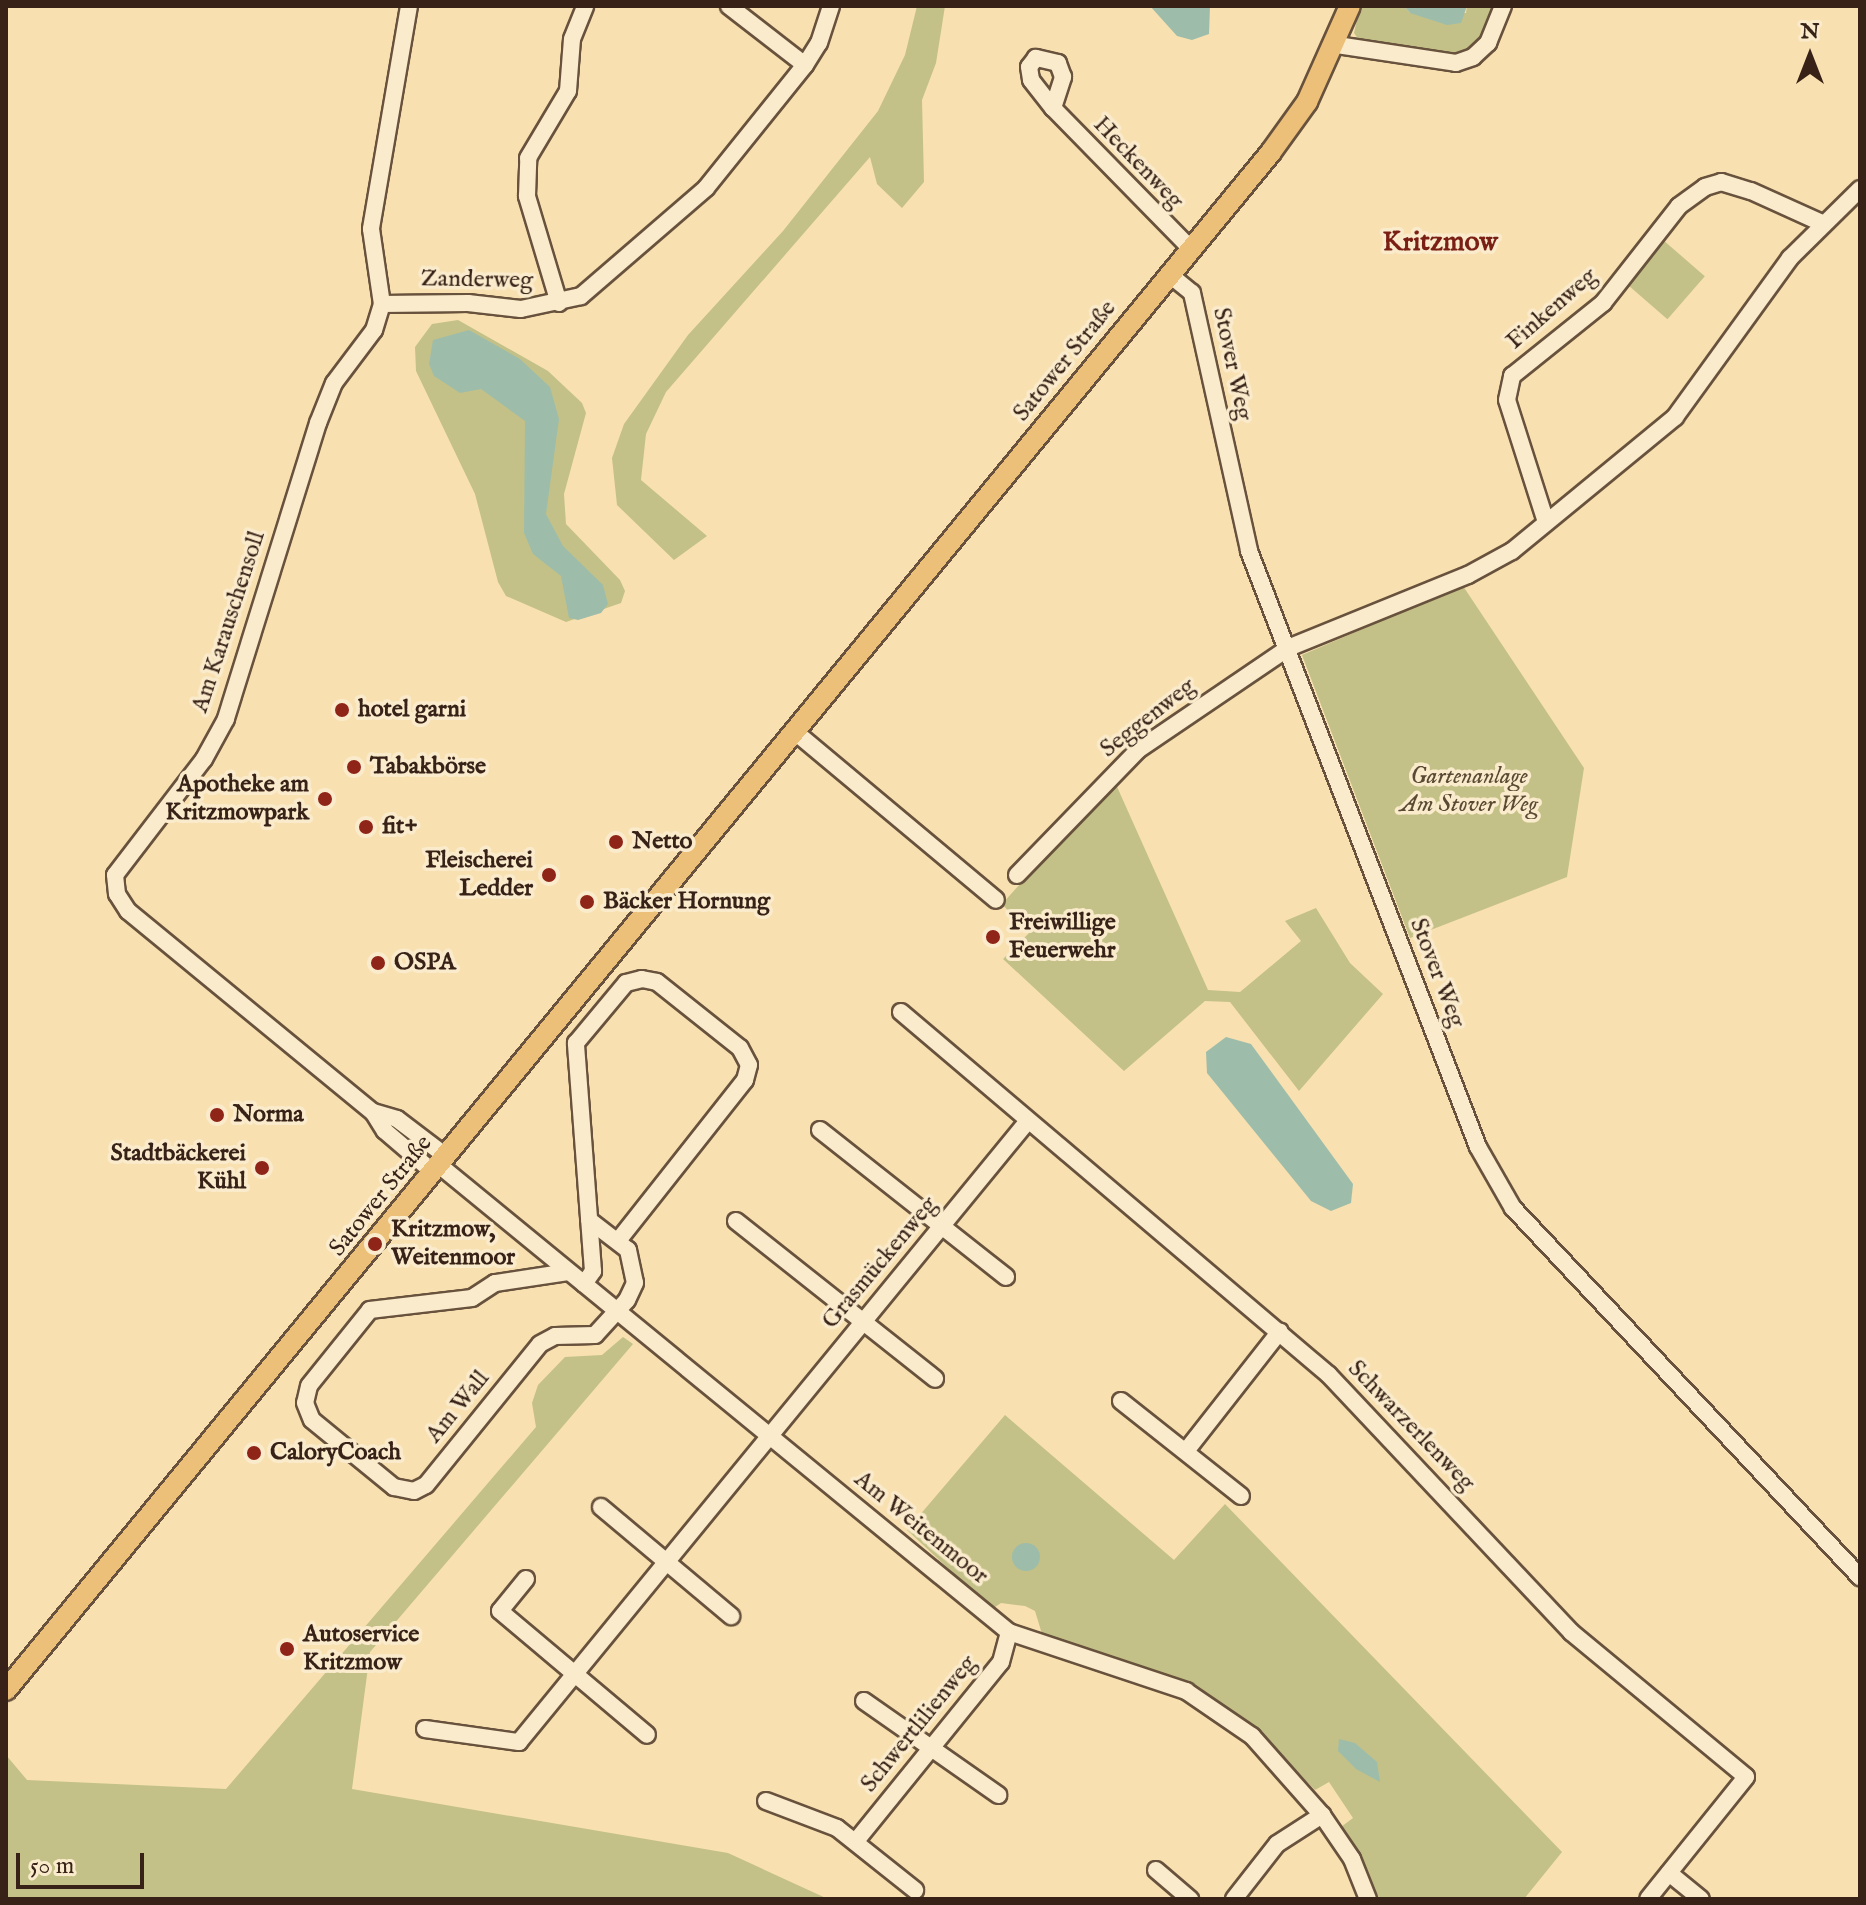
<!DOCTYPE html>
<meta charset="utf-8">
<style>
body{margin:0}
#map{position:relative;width:1866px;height:1905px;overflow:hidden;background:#f8e0b0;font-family:"IM FELL English",serif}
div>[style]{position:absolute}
.green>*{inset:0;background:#c3c187;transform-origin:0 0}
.water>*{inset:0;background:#9dbdaa}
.round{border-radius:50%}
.roads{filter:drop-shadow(2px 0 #68523d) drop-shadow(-2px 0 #68523d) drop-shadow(0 2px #68523d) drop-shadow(0 -2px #68523d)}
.minor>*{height:16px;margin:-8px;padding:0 8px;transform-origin:8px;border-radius:8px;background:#faebcc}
.major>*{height:20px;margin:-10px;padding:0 10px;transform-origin:10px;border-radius:10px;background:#ecc078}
.dots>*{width:22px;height:22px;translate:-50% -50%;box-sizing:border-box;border:4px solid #faebcc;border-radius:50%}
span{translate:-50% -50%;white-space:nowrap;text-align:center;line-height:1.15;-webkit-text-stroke:7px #faebcc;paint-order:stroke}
.street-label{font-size:24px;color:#382217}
.poi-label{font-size:24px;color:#382217;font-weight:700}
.left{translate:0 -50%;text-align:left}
.right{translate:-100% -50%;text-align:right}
.park-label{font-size:24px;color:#5b4a33;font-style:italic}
.quarter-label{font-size:28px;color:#7a1f14;font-weight:700}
.frame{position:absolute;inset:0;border:8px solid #382217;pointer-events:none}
.north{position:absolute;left:1770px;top:16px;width:80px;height:80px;-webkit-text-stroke:6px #faebcc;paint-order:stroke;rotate:0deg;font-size:22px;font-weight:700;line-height:32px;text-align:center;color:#382217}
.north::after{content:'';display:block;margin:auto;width:28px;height:36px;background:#382217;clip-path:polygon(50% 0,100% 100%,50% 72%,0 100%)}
.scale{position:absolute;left:16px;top:1853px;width:128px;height:36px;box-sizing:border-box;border:4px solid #382217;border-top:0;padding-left:10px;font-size:24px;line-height:28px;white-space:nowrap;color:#382217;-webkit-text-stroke:6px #faebcc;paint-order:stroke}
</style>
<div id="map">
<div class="green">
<div style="clip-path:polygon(917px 6px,945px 6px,936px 63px,922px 100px,924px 182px,902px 208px,877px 184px,870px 157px,666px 392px,646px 434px,641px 480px,707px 536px,674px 560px,617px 505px,612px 458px,624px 424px,688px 335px,783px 231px,878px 111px,905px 55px)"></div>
<div style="clip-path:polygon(1360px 6px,1404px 6px,1410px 13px,1466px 13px,1467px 6px,1496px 6px,1479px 42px,1455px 56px,1359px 40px,1354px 33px)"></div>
<div style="left:1655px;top:233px;width:66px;height:57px;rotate:41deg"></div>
<div style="clip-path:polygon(458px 320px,548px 371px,582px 403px,586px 413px,564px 494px,566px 524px,620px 580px,625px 591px,621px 603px,566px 622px,506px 596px,498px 582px,475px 494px,416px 371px,415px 347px,432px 324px)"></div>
<div style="clip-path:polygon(1463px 586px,1584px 768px,1567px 877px,1410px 938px,1302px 655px)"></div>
<div style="clip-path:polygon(1114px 780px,1208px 990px,1240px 992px,1301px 941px,1285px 921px,1316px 908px,1350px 963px,1383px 994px,1299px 1091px,1230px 1002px,1205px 1001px,1124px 1071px,1003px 959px,1029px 933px,1002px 904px)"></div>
<div style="clip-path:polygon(623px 1337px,633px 1344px,370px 1652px,352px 1789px,728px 1853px,828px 1899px,6px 1899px,6px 1755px,27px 1780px,226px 1789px,536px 1427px,532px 1403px,538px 1385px,565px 1357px,602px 1355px)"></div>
<div style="clip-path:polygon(1005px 1415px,1174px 1560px,1225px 1504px,1562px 1852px,1524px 1899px,1377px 1899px,1341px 1827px,1353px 1818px,1329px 1782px,1315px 1790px,1257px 1730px,1188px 1683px,1042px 1634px,1035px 1611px,1025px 1606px,1001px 1603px,992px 1609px,907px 1530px)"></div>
</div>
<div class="water">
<div style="clip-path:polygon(1150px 6px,1210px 6px,1209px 34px,1192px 40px,1177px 36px)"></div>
<div style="clip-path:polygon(1404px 6px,1467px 6px,1461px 23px,1447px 25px,1410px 13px)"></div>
<div style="clip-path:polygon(469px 330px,520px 359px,550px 387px,559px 419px,546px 514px,563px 546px,603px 585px,608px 604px,601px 613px,578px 620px,569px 618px,561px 576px,533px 554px,524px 533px,525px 421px,481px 389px,460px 393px,434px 376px,429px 364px,433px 340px)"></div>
<div style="clip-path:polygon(1226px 1037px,1251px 1044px,1353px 1184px,1351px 1203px,1331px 1211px,1311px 1201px,1207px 1073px,1206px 1052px)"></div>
<div class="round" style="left:1012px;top:1543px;width:28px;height:28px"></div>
<div style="clip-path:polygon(1339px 1739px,1355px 1743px,1377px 1762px,1380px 1782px,1356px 1769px,1338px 1751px)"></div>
</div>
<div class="roads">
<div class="minor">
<div style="left:409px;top:6px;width:226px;rotate:99.7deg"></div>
<div style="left:371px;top:229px;width:76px;rotate:81.7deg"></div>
<div style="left:382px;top:304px;width:27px;rotate:107deg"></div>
<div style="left:374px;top:330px;width:66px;rotate:127deg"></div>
<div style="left:334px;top:383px;width:43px;rotate:111.8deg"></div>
<div style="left:318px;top:423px;width:310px;rotate:107.3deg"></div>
<div style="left:226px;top:719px;width:46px;rotate:118.8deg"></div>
<div style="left:204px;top:759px;width:146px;rotate:127.5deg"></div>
<div style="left:115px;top:875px;width:19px;rotate:84deg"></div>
<div style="left:117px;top:894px;width:20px;rotate:57deg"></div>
<div style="left:128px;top:911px;width:317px;rotate:39.4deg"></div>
<div style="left:373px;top:1112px;width:22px;rotate:58deg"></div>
<div style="left:385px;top:1131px;width:63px;rotate:40.5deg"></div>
<div style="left:729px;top:6px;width:96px;rotate:37.8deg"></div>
<div style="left:1337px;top:45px;width:120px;rotate:8.6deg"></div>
<div style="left:1456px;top:63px;width:18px;rotate:-19deg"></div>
<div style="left:1473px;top:57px;width:21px;rotate:-43deg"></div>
<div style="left:1488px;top:43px;width:40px;rotate:-68deg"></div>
<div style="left:1053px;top:108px;width:33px;rotate:-72deg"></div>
<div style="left:1063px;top:77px;width:15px;rotate:-110deg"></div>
<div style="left:1058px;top:63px;width:23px;rotate:-167deg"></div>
<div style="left:1036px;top:58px;width:11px;rotate:128deg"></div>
<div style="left:1029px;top:67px;width:13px;rotate:81deg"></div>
<div style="left:1031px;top:80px;width:36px;rotate:52deg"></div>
<div style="left:1053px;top:108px;width:197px;rotate:45.6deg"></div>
<div style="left:1170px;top:275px;width:28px;rotate:39deg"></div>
<div style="left:1192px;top:293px;width:264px;rotate:77.5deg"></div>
<div style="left:1249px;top:551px;width:638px;rotate:68.98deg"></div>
<div style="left:1478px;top:1147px;width:70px;rotate:60.2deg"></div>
<div style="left:1513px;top:1208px;width:507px;rotate:46.76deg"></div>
<div style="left:559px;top:303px;width:112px;rotate:-106.7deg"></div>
<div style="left:527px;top:196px;width:38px;rotate:-88deg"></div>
<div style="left:528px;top:158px;width:78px;rotate:-59.2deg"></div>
<div style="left:568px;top:91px;width:52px;rotate:-85.6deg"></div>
<div style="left:572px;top:39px;width:35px;rotate:-68deg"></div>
<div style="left:382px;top:304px;width:86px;rotate:-0.7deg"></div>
<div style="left:468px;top:303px;width:53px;rotate:6.5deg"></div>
<div style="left:521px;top:309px;width:61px;rotate:-12.2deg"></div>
<div style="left:581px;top:296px;width:165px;rotate:-40.8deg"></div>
<div style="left:706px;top:188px;width:158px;rotate:-51.2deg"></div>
<div style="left:805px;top:65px;width:26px;rotate:-58deg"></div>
<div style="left:819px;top:43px;width:39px;rotate:-72deg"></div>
<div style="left:1546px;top:522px;width:128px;rotate:-107.7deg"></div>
<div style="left:1507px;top:400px;width:25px;rotate:-78deg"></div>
<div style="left:1512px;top:376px;width:117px;rotate:-38.7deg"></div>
<div style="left:1603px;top:303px;width:123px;rotate:-51.9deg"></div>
<div style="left:1679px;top:206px;width:32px;rotate:-36deg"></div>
<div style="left:1705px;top:187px;width:17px;rotate:-17deg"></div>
<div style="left:1721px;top:182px;width:31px;rotate:17deg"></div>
<div style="left:1751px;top:191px;width:78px;rotate:24.3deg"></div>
<div style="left:794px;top:731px;width:263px;rotate:39.9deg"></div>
<div style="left:1017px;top:875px;width:174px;rotate:-45.9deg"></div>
<div style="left:1138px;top:750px;width:181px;rotate:-34.2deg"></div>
<div style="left:1288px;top:648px;width:194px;rotate:-22.1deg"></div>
<div style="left:1468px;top:575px;width:50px;rotate:-28.6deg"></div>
<div style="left:1512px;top:551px;width:211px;rotate:-39.4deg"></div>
<div style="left:1675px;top:417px;width:196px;rotate:-54.1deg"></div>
<div style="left:1790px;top:258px;width:98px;rotate:-44.6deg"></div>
<div style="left:901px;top:1012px;width:561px;rotate:40.3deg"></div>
<div style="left:1329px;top:1375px;width:353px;rotate:46.7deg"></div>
<div style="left:1571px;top:1632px;width:227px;rotate:39.6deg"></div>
<div style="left:1746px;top:1777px;width:156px;rotate:128.8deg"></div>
<div style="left:373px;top:1112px;width:25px;rotate:16deg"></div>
<div style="left:397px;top:1119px;width:61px;rotate:37.1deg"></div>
<div style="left:820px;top:1130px;width:237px;rotate:38.3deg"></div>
<div style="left:439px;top:1165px;width:737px;rotate:39.33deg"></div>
<div style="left:1009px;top:1632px;width:187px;rotate:18.4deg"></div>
<div style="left:1186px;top:1691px;width:80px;rotate:34.3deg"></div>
<div style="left:1252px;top:1736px;width:106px;rotate:48.5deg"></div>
<div style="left:1322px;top:1815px;width:53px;rotate:55.7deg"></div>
<div style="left:1352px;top:1859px;width:43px;rotate:68.2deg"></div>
<div style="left:736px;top:1221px;width:254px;rotate:38.4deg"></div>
<div style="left:568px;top:1272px;width:74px;rotate:171.4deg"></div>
<div style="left:495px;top:1283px;width:27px;rotate:147deg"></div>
<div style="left:472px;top:1298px;width:103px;rotate:173.3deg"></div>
<div style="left:370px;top:1310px;width:97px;rotate:128.8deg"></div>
<div style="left:309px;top:1386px;width:17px;rotate:103deg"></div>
<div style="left:305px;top:1403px;width:18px;rotate:68deg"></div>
<div style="left:312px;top:1420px;width:106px;rotate:39.3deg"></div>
<div style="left:394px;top:1487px;width:20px;rotate:11deg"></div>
<div style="left:414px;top:1491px;width:13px;rotate:-27deg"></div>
<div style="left:426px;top:1485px;width:181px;rotate:-51deg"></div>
<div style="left:540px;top:1344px;width:17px;rotate:-28deg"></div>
<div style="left:555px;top:1336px;width:40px;rotate:-1.4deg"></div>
<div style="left:595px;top:1335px;width:47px;rotate:-47.6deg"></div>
<div style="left:627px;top:1300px;width:19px;rotate:-65deg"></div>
<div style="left:635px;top:1283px;width:34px;rotate:-102deg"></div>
<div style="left:628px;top:1250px;width:49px;rotate:-142.4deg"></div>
<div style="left:584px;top:1284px;width:16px;rotate:-55deg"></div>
<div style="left:593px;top:1271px;width:229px;rotate:-94.3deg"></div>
<div style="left:576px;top:1043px;width:78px;rotate:-50.2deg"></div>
<div style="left:626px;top:983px;width:16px;rotate:-14deg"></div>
<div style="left:642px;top:979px;width:15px;rotate:11deg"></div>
<div style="left:657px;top:982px;width:106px;rotate:38.5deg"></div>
<div style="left:740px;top:1048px;width:19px;rotate:62deg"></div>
<div style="left:749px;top:1065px;width:16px;rotate:105deg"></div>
<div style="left:745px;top:1080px;width:205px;rotate:128.3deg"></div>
<div style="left:1121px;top:1401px;width:153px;rotate:38.4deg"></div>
<div style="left:1186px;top:1451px;width:152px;rotate:-51.9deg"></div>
<div style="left:601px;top:1507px;width:170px;rotate:40deg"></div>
<div style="left:526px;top:1579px;width:41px;rotate:129.1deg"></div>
<div style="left:500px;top:1611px;width:192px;rotate:40.1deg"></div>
<div style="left:864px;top:1701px;width:164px;rotate:35deg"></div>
<div style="left:425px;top:1729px;width:95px;rotate:7.9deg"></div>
<div style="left:519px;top:1742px;width:802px;rotate:-50.67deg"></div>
<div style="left:766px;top:1801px;width:76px;rotate:20.8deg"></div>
<div style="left:837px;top:1828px;width:100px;rotate:38.5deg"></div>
<div style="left:856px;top:1841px;width:230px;rotate:-51deg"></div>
<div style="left:1001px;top:1662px;width:31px;rotate:-75deg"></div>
<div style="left:1156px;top:1870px;width:45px;rotate:40.5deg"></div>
<div style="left:1669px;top:1873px;width:41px;rotate:39.1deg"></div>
<div style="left:1234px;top:1899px;width:70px;rotate:-52deg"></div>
<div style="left:1277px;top:1844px;width:54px;rotate:-32.8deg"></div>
</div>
<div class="major">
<div style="left:6px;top:1690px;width:1991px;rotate:-50.56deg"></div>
<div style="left:1271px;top:152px;width:62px;rotate:-54.2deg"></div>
<div style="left:1307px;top:102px;width:105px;rotate:-65.9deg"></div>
</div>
</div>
<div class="dots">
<div style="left:342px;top:710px;background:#8f2418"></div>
<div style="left:354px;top:767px;background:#8f2418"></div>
<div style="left:325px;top:799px;background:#8f2418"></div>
<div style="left:366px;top:827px;background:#8f2418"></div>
<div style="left:616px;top:842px;background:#8f2418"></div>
<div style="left:549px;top:875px;background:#8f2418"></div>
<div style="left:587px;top:902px;background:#8f2418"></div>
<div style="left:993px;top:937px;background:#8f2418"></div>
<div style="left:378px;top:963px;background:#8f2418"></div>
<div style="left:217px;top:1115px;background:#8f2418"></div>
<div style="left:262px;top:1168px;background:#8f2418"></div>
<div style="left:375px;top:1244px;background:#8f2418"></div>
<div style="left:254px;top:1453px;background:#8f2418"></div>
<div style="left:287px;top:1649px;background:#8f2418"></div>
</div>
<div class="street-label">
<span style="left:1138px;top:163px;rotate:46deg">Heckenweg</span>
<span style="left:477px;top:280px;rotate:1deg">Zanderweg</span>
<span style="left:1552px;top:309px;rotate:-41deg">Finkenweg</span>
<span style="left:1065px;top:361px;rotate:-51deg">Satower Straße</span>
<span style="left:1232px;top:364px;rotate:78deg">Stover Weg</span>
<span style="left:229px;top:622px;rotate:-72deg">Am Karauschensoll</span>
<span style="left:1148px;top:718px;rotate:-38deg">Seggenweg</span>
<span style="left:1437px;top:973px;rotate:69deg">Stover Weg</span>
<span style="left:381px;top:1196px;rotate:-51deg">Satower Straße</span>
<span style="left:880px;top:1263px;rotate:-50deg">Grasmückenweg</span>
<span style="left:458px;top:1407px;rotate:-51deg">Am Wall</span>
<span style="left:1411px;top:1426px;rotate:46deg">Schwarzerlenweg</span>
<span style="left:921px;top:1528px;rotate:39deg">Am Weitenmoor</span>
<span style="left:919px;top:1724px;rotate:-51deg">Schwertlilienweg</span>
</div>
<div class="poi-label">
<span class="left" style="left:358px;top:710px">hotel garni</span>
<span class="left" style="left:370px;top:767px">Tabakbörse</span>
<span class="right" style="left:309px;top:799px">Apotheke am<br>Kritzmowpark</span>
<span class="left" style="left:382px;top:827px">fit+</span>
<span class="left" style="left:632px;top:842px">Netto</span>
<span class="right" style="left:533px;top:875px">Fleischerei<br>Ledder</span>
<span class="left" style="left:603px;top:902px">Bäcker Hornung</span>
<span class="left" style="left:1009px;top:937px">Freiwillige<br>Feuerwehr</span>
<span class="left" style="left:394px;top:963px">OSPA</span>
<span class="left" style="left:233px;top:1115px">Norma</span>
<span class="right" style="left:246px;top:1168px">Stadtbäckerei<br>Kühl</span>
<span class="left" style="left:391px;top:1244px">Kritzmow,<br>Weitenmoor</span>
<span class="left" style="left:270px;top:1453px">CaloryCoach</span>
<span class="left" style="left:303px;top:1649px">Autoservice<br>Kritzmow</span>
</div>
<div class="park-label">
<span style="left:1469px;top:791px">Gartenanlage<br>Am Stover Weg</span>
</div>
<div class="quarter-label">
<span style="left:1440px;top:243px">Kritzmow</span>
</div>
<div class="frame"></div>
<div class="north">N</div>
<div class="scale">50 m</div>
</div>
